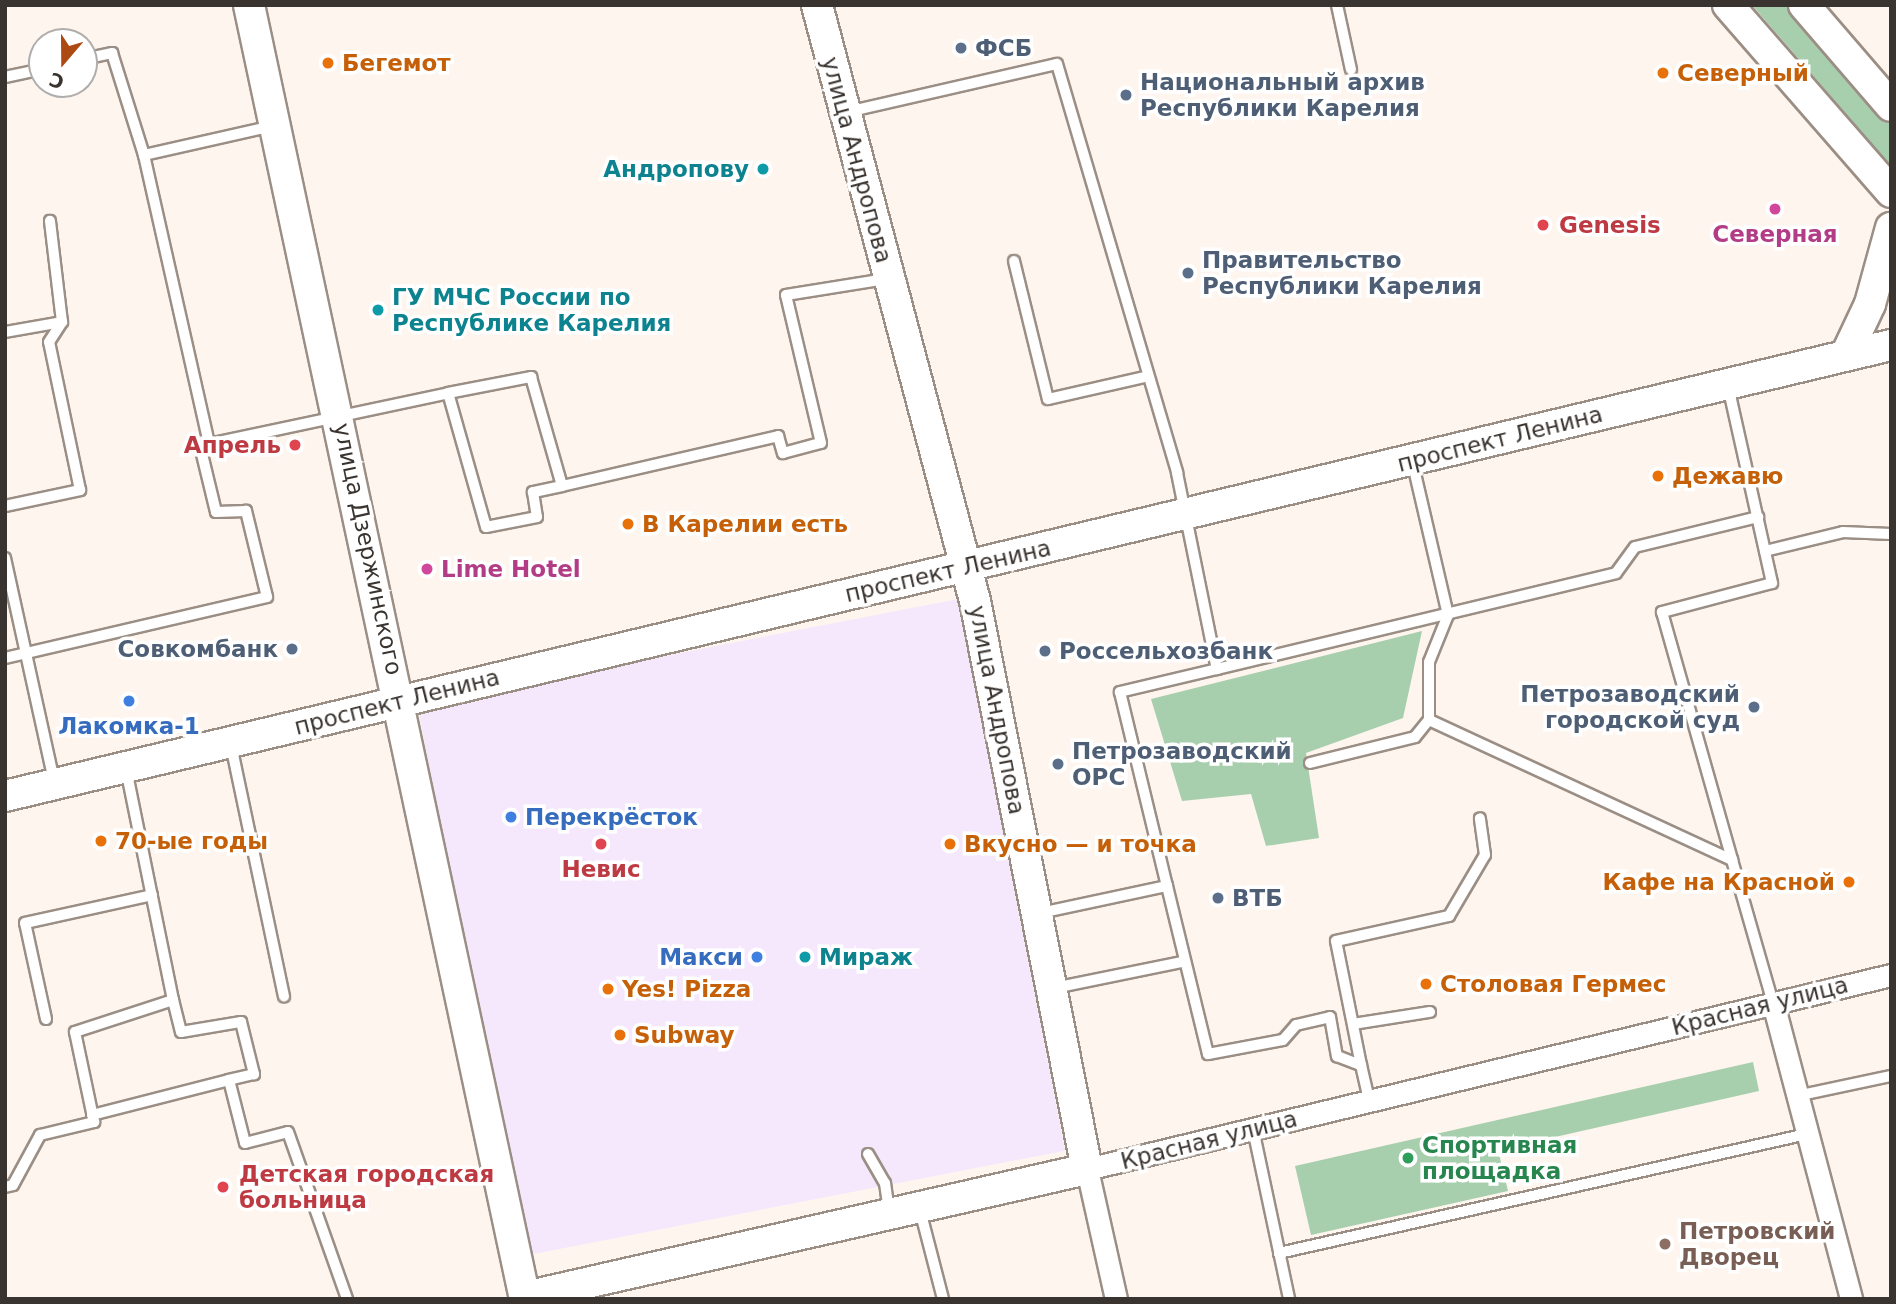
<!DOCTYPE html>
<meta charset="utf-8">
<style>
body{margin:0}
#map{position:relative;width:1896px;height:1304px;overflow:hidden;background:#fef5ef;font-family:"DejaVu Sans",sans-serif}
div>[style]{position:absolute}
.commercial>*{inset:0;background:#f5e8fc;transform-origin:0 0}
.green>*{inset:0;background:#a8cfad}
.roads{filter:drop-shadow(2px 0 #9b8e84) drop-shadow(-2px 0 #9b8e84) drop-shadow(0 2px #9b8e84) drop-shadow(0 -2px #9b8e84)}
.lane>*{height:10px;margin:-5px;padding:0 5px;transform-origin:5px;border-radius:5px;background:#fff}
.street>*{height:21px;margin:-10.5px;padding:0 10.5px;transform-origin:10.5px;border-radius:10.5px;background:#fff}
.secondary>*{height:30px;margin:-15px;padding:0 15px;transform-origin:15px;border-radius:15px;background:#fff}
.dots>*{width:19px;height:19px;translate:-50% -50%;box-sizing:border-box;border:4px solid #fff;border-radius:50%}
span{translate:-50% -50%;white-space:nowrap;text-align:center;line-height:1.15;-webkit-text-stroke:7px #fff;paint-order:stroke}
.service-label{font-size:23px;color:#4e5e75;font-weight:700}
.left{translate:0 -50%;text-align:left}
.right{translate:-100% -50%;text-align:right}
.food-label{font-size:23px;color:#c56008;font-weight:700}
.street-label{font-size:23px;color:#3a3430}
.culture-label{font-size:23px;color:#0d838f;font-weight:700}
.health-label{font-size:23px;color:#be3a42;font-weight:700}
.hotel-label{font-size:23px;color:#b23c85;font-weight:700}
.shop-label{font-size:23px;color:#366cbe;font-weight:700}
.leisure-label{font-size:23px;color:#27864d;font-weight:700}
.education-label{font-size:23px;color:#785e54;font-weight:700}
.frame{position:absolute;inset:0;border:7px solid #3a3430;pointer-events:none}
.north{position:absolute;left:28px;top:28px;width:70px;height:70px;box-sizing:border-box;background:#fff;border:2px solid #b0aeac;border-radius:50%;rotate:200deg;font-size:19px;font-weight:700;line-height:28px;text-align:center;color:#3a3430}
.north::after{content:'';display:block;margin:auto;width:24px;height:32px;background:#ad4a13;clip-path:polygon(50% 0,100% 100%,50% 72%,0 100%)}
</style>
<div id="map">
<div class="commercial">
<div style="left:958px;top:599px;width:562px;height:551px;rotate:79deg"></div>
</div>
<div class="green">
<div style="clip-path:polygon(1752px 5px,1790px 5px,1891px 119px,1891px 166px)"></div>
<div style="clip-path:polygon(1422px 631px,1403px 718px,1306px 753px,1319px 838px,1266px 846px,1251px 794px,1182px 801px,1151px 699px)"></div>
<div style="clip-path:polygon(1753px 1062px,1759px 1091px,1498px 1150px,1508px 1191px,1311px 1235px,1295px 1166px)"></div>
</div>
<div class="roads">
<div class="lane">
<div style="left:1337px;top:5px;width:66px;rotate:77.8deg"></div>
<div style="left:84px;top:59px;width:29px;rotate:-12deg"></div>
<div style="left:112px;top:53px;width:107px;rotate:72.6deg"></div>
<div style="left:144px;top:155px;width:296px;rotate:77.3deg"></div>
<div style="left:5px;top:77px;width:38px;rotate:-12deg"></div>
<div style="left:847px;top:112px;width:215px;rotate:-12.9deg"></div>
<div style="left:1057px;top:64px;width:426px;rotate:73.6deg"></div>
<div style="left:1177px;top:473px;width:200px;rotate:78.5deg"></div>
<div style="left:1217px;top:669px;width:100px;rotate:166.7deg"></div>
<div style="left:1120px;top:692px;width:200px;rotate:76.4deg"></div>
<div style="left:1167px;top:886px;width:130px;rotate:168deg"></div>
<div style="left:144px;top:155px;width:132px;rotate:-12.7deg"></div>
<div style="left:1014px;top:261px;width:142px;rotate:76.2deg"></div>
<div style="left:1048px;top:399px;width:98px;rotate:-12.9deg"></div>
<div style="left:5px;top:332px;width:58px;rotate:-10deg"></div>
<div style="left:1728px;top:386px;width:202px;rotate:77.4deg"></div>
<div style="left:1772px;top:583px;width:114px;rotate:165.2deg"></div>
<div style="left:1662px;top:612px;width:258px;rotate:74.2deg"></div>
<div style="left:562px;top:486px;width:222px;rotate:-13deg"></div>
<div style="left:778px;top:436px;width:18px;rotate:74deg"></div>
<div style="left:783px;top:453px;width:39px;rotate:-15deg"></div>
<div style="left:821px;top:443px;width:152px;rotate:-103.3deg"></div>
<div style="left:786px;top:295px;width:101px;rotate:-9.1deg"></div>
<div style="left:5px;top:506px;width:77px;rotate:-12deg"></div>
<div style="left:80px;top:490px;width:151px;rotate:-101.8deg"></div>
<div style="left:49px;top:342px;width:24px;rotate:-57deg"></div>
<div style="left:62px;top:322px;width:102px;rotate:-96.8deg"></div>
<div style="left:1765px;top:551px;width:80px;rotate:-13.7deg"></div>
<div style="left:1843px;top:532px;width:48px;rotate:2.4deg"></div>
<div style="left:5px;top:558px;width:228px;rotate:77.6deg"></div>
<div style="left:5px;top:658px;width:269px;rotate:-13.1deg"></div>
<div style="left:267px;top:597px;width:89px;rotate:-103.7deg"></div>
<div style="left:246px;top:511px;width:30px;rotate:178deg"></div>
<div style="left:216px;top:512px;width:64px;rotate:-103.6deg"></div>
<div style="left:201px;top:450px;width:10px;rotate:-37deg"></div>
<div style="left:209px;top:444px;width:244px;rotate:-12deg"></div>
<div style="left:448px;top:393px;width:85px;rotate:-10.9deg"></div>
<div style="left:531px;top:377px;width:113px;rotate:74.1deg"></div>
<div style="left:562px;top:486px;width:30px;rotate:168deg"></div>
<div style="left:533px;top:492px;width:25px;rotate:81deg"></div>
<div style="left:537px;top:517px;width:52px;rotate:168.9deg"></div>
<div style="left:486px;top:527px;width:139px;rotate:-105.8deg"></div>
<div style="left:1217px;top:669px;width:410px;rotate:-13.5deg"></div>
<div style="left:1616px;top:573px;width:32px;rotate:-54deg"></div>
<div style="left:1635px;top:547px;width:127px;rotate:-13.7deg"></div>
<div style="left:1429px;top:720px;width:334px;rotate:24.8deg"></div>
<div style="left:1732px;top:860px;width:149px;rotate:74deg"></div>
<div style="left:231px;top:745px;width:257px;rotate:78.1deg"></div>
<div style="left:1310px;top:763px;width:108px;rotate:-13.9deg"></div>
<div style="left:1415px;top:737px;width:22px;rotate:-51deg"></div>
<div style="left:1429px;top:720px;width:58px;rotate:-90deg"></div>
<div style="left:1429px;top:662px;width:51px;rotate:-68deg"></div>
<div style="left:1448px;top:615px;width:159px;rotate:-103.1deg"></div>
<div style="left:1167px;top:886px;width:173px;rotate:76.3deg"></div>
<div style="left:1208px;top:1054px;width:76px;rotate:-10.6deg"></div>
<div style="left:1283px;top:1040px;width:20px;rotate:-49deg"></div>
<div style="left:1296px;top:1025px;width:35px;rotate:-13deg"></div>
<div style="left:1330px;top:1017px;width:40px;rotate:80deg"></div>
<div style="left:1337px;top:1056px;width:26px;rotate:21deg"></div>
<div style="left:1361px;top:1065px;width:37px;rotate:77deg"></div>
<div style="left:1054px;top:988px;width:131px;rotate:-11.5deg"></div>
<div style="left:173px;top:1000px;width:33px;rotate:76deg"></div>
<div style="left:181px;top:1032px;width:61px;rotate:-9.5deg"></div>
<div style="left:241px;top:1022px;width:54px;rotate:76deg"></div>
<div style="left:254px;top:1074px;width:26px;rotate:167deg"></div>
<div style="left:229px;top:1080px;width:65px;rotate:75.7deg"></div>
<div style="left:245px;top:1143px;width:44px;rotate:-14.3deg"></div>
<div style="left:288px;top:1132px;width:177px;rotate:70.5deg"></div>
<div style="left:46px;top:1019px;width:98px;rotate:-102.3deg"></div>
<div style="left:25px;top:923px;width:130px;rotate:-12.4deg"></div>
<div style="left:1353px;top:1024px;width:78px;rotate:-8.9deg"></div>
<div style="left:1361px;top:1065px;width:126px;rotate:-101.4deg"></div>
<div style="left:1336px;top:941px;width:116px;rotate:-12.5deg"></div>
<div style="left:1449px;top:916px;width:71px;rotate:-59.5deg"></div>
<div style="left:1485px;top:855px;width:37px;rotate:-98deg"></div>
<div style="left:1796px;top:1096px;width:97px;rotate:-11.9deg"></div>
<div style="left:92px;top:1115px;width:141px;rotate:-14.3deg"></div>
<div style="left:1253px;top:1129px;width:174px;rotate:78deg"></div>
<div style="left:868px;top:1154px;width:34px;rotate:60deg"></div>
<div style="left:885px;top:1183px;width:30px;rotate:82deg"></div>
<div style="left:5px;top:1187px;width:8px;rotate:-14deg"></div>
<div style="left:13px;top:1185px;width:57px;rotate:-61.6deg"></div>
<div style="left:40px;top:1135px;width:56px;rotate:-13.5deg"></div>
<div style="left:94px;top:1122px;width:92px;rotate:-101.9deg"></div>
<div style="left:75px;top:1032px;width:103px;rotate:-18.1deg"></div>
<div style="left:173px;top:1000px;width:236px;rotate:-101.5deg"></div>
<div style="left:920px;top:1210px;width:92px;rotate:75.5deg"></div>
<div style="left:1279px;top:1253px;width:541px;rotate:-12.7deg"></div>
</div>
<div class="street">
<div style="left:1773px;top:1003px;width:306px;rotate:75.2deg"></div>
<div style="left:1116px;top:1299px;width:133px;rotate:-102.6deg"></div>
<div style="left:1087px;top:1169px;width:827px;rotate:-13.57deg"></div>
</div>
<div class="secondary">
<div style="left:249px;top:5px;width:1323px;rotate:77.96deg"></div>
<div style="left:1728px;top:5px;width:248px;rotate:48.9deg"></div>
<div style="left:1804px;top:5px;width:133px;rotate:49.3deg"></div>
<div style="left:1846px;top:355px;width:56px;rotate:-64.8deg"></div>
<div style="left:1870px;top:304px;width:79px;rotate:-74.6deg"></div>
<div style="left:5px;top:796px;width:1939px;rotate:-13.45deg"></div>
<div style="left:525px;top:1297px;width:576px;rotate:-12.83deg"></div>
<div style="left:1087px;top:1169px;width:579px;rotate:-101.15deg"></div>
<div style="left:975px;top:601px;width:617px;rotate:-104.85deg"></div>
</div>
</div>
<div class="dots">
<div style="left:961px;top:48px;background:#5c6f8a"></div>
<div style="left:328px;top:63px;background:#e8710a"></div>
<div style="left:1663px;top:73px;background:#e8710a"></div>
<div style="left:1126px;top:95px;background:#5c6f8a"></div>
<div style="left:763px;top:169px;background:#0f9aa8"></div>
<div style="left:1775px;top:209px;background:#d1479c"></div>
<div style="left:1543px;top:225px;background:#e0444e"></div>
<div style="left:1188px;top:273px;background:#5c6f8a"></div>
<div style="left:378px;top:310px;background:#0f9aa8"></div>
<div style="left:295px;top:445px;background:#e0444e"></div>
<div style="left:1658px;top:476px;background:#e8710a"></div>
<div style="left:628px;top:524px;background:#e8710a"></div>
<div style="left:427px;top:569px;background:#d1479c"></div>
<div style="left:292px;top:649px;background:#5c6f8a"></div>
<div style="left:1045px;top:651px;background:#5c6f8a"></div>
<div style="left:129px;top:701px;background:#3f7fe0"></div>
<div style="left:1754px;top:707px;background:#5c6f8a"></div>
<div style="left:1058px;top:764px;background:#5c6f8a"></div>
<div style="left:511px;top:817px;background:#3f7fe0"></div>
<div style="left:101px;top:841px;background:#e8710a"></div>
<div style="left:601px;top:844px;background:#e0444e"></div>
<div style="left:950px;top:844px;background:#e8710a"></div>
<div style="left:1849px;top:882px;background:#e8710a"></div>
<div style="left:1218px;top:898px;background:#5c6f8a"></div>
<div style="left:757px;top:957px;background:#3f7fe0"></div>
<div style="left:805px;top:957px;background:#0f9aa8"></div>
<div style="left:1426px;top:984px;background:#e8710a"></div>
<div style="left:608px;top:989px;background:#e8710a"></div>
<div style="left:620px;top:1035px;background:#e8710a"></div>
<div style="left:1408px;top:1158px;background:#2e9e5b"></div>
<div style="left:223px;top:1187px;background:#e0444e"></div>
<div style="left:1665px;top:1244px;background:#8d6e63"></div>
</div>
<div class="service-label">
<span class="left" style="left:975px;top:48px">ФСБ</span>
<span class="left" style="left:1140px;top:95px">Национальный архив<br>Республики Карелия</span>
<span class="left" style="left:1202px;top:273px">Правительство<br>Республики Карелия</span>
<span class="right" style="left:278px;top:649px">Совкомбанк</span>
<span class="left" style="left:1059px;top:651px">Россельхозбанк</span>
<span class="right" style="left:1740px;top:707px">Петрозаводский<br>городской суд</span>
<span class="left" style="left:1072px;top:764px">Петрозаводский<br>ОРС</span>
<span class="left" style="left:1232px;top:898px">ВТБ</span>
</div>
<div class="food-label">
<span class="left" style="left:342px;top:63px">Бегемот</span>
<span class="left" style="left:1677px;top:73px">Северный</span>
<span class="left" style="left:1672px;top:476px">Дежавю</span>
<span class="left" style="left:642px;top:524px">В Карелии есть</span>
<span class="left" style="left:115px;top:841px">70-ые годы</span>
<span class="left" style="left:964px;top:844px">Вкусно — и точка</span>
<span class="right" style="left:1835px;top:882px">Кафе на Красной</span>
<span class="left" style="left:1440px;top:984px">Столовая Гермес</span>
<span class="left" style="left:622px;top:989px">Yes! Pizza</span>
<span class="left" style="left:634px;top:1035px">Subway</span>
</div>
<div class="street-label">
<span style="left:857px;top:160px;rotate:75deg">улица Андропова</span>
<span style="left:1500px;top:439px;rotate:-14deg">проспект Ленина</span>
<span style="left:368px;top:549px;rotate:78deg">улица Дзержинского</span>
<span style="left:948px;top:571px;rotate:-13deg">проспект Ленина</span>
<span style="left:397px;top:702px;rotate:-14deg">проспект Ленина</span>
<span style="left:997px;top:710px;rotate:79deg">улица Андропова</span>
<span style="left:1760px;top:1006px;rotate:-14deg">Красная улица</span>
<span style="left:1209px;top:1140px;rotate:-14deg">Красная улица</span>
</div>
<div class="culture-label">
<span class="right" style="left:749px;top:169px">Андропову</span>
<span class="left" style="left:392px;top:310px">ГУ МЧС России по<br>Республике Карелия</span>
<span class="left" style="left:819px;top:957px">Мираж</span>
</div>
<div class="health-label">
<span class="left" style="left:1559px;top:225px">Genesis</span>
<span class="right" style="left:281px;top:445px">Апрель</span>
<span style="left:601px;top:869px">Невис</span>
<span class="left" style="left:239px;top:1187px">Детская городская<br>больница</span>
</div>
<div class="hotel-label">
<span style="left:1775px;top:234px">Северная</span>
<span class="left" style="left:441px;top:569px">Lime Hotel</span>
</div>
<div class="shop-label">
<span style="left:129px;top:726px">Лакомка-1</span>
<span class="left" style="left:525px;top:817px">Перекрёсток</span>
<span class="right" style="left:743px;top:957px">Макси</span>
</div>
<div class="leisure-label">
<span class="left" style="left:1422px;top:1158px">Спортивная<br>площадка</span>
</div>
<div class="education-label">
<span class="left" style="left:1679px;top:1244px">Петровский<br>Дворец</span>
</div>
<div class="frame"></div>
<div class="north">С</div>
</div>
